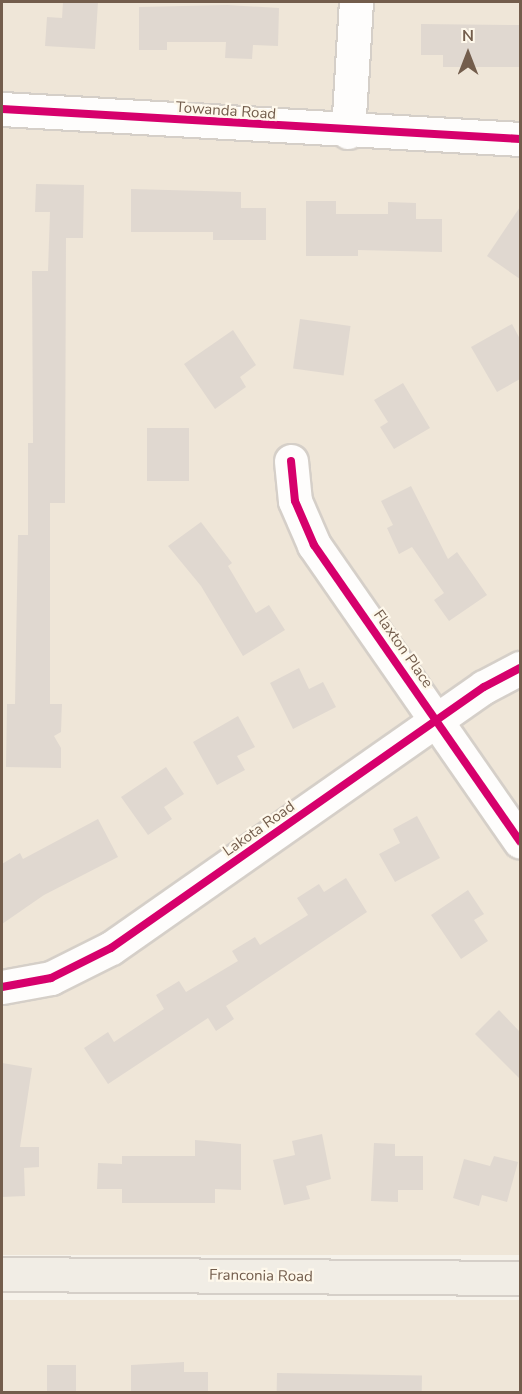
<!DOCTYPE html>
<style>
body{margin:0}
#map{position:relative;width:522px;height:1394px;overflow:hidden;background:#f6f2ea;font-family:"Nunito Sans",sans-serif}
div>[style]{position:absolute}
.residential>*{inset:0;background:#efe6d8;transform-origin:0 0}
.building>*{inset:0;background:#e0d8d0;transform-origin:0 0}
.roads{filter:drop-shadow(2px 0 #d5cfc8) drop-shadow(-2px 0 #d5cfc8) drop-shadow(0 2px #d5cfc8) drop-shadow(0 -2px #d5cfc8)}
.minor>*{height:33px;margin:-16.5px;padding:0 16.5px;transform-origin:16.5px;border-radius:16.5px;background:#fefdfc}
.major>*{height:33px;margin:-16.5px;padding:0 16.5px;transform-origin:16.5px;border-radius:16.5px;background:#f1ede5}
.cycleway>*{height:8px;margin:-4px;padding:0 4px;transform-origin:4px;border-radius:4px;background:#d6006c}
span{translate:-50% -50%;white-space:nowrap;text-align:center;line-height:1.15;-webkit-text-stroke:4.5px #fef8eb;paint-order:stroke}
.street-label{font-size:15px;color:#735d4c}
.frame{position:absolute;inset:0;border:3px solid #735d4c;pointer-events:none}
.north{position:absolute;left:438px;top:24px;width:60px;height:60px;-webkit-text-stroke:4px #fef8eb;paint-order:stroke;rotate:0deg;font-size:16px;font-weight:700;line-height:24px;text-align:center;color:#735d4c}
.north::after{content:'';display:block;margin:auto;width:21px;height:27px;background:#735d4c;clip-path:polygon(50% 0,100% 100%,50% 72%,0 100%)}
</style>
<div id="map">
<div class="residential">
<div style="left:2px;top:2px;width:518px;height:1253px"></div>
<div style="left:2px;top:1300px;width:518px;height:92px"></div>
</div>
<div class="building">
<div style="clip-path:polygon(63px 2px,98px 2px,95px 49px,45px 46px,47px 17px,62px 18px)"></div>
<div style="clip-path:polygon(227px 5px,279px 8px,278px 46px,253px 45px,252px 59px,225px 58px,226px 42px,167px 42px,167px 50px,139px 50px,139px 7px)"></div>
<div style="clip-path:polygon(421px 24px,520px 25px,520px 67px,443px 67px,443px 55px,421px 55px)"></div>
<div style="clip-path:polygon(36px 184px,84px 185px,83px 238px,66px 238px,65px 503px,50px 503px,50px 704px,62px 704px,61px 732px,54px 736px,61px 748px,61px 768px,6px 767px,7px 704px,15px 704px,18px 535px,28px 535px,28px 443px,33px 443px,32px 271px,48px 271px,50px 212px,35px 212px)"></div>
<div style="clip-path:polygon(131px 189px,241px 192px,241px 208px,266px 208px,266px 240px,213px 240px,213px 232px,131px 232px)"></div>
<div style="clip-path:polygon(306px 201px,336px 201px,336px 214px,388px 214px,388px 202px,416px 203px,416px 219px,442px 219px,442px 252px,358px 250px,358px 256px,306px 256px)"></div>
<div style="clip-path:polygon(520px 207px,520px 279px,487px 256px)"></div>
<div style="left:300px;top:319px;width:51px;height:50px;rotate:8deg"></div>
<div style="clip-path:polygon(512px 324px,520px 339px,520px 379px,497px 392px,471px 347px)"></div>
<div style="clip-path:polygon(233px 330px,256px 365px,240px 377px,246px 387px,215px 409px,184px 364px)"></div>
<div style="clip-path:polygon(403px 383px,430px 428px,394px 449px,380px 427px,388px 422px,374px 400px)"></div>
<div style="left:147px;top:428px;width:42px;height:53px"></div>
<div style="clip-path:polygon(411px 486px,448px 559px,457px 552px,487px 595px,449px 621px,434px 600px,444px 593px,412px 547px,399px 554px,387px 528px,393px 525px,381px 501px)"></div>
<div style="clip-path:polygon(201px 522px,232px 563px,228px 566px,256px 613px,269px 605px,285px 630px,243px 656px,201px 586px,168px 546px)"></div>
<div style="clip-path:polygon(299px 668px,309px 689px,323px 682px,336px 707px,293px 729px,270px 683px)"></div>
<div style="clip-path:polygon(238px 716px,255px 747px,237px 756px,245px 770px,217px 785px,193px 742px)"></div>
<div style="clip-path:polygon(166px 767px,184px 794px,164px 807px,172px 819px,148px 835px,121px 797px)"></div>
<div style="clip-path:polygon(417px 816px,440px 858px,395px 882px,379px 854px,400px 843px,393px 829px)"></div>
<div style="clip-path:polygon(98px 819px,118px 857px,44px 895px,2px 924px,2px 864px,20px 853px,23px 859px)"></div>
<div style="clip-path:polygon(346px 878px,367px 912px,226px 1006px,234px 1019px,216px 1031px,208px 1018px,108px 1084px,84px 1048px,108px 1032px,114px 1042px,164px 1009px,156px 995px,179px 981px,186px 992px,238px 961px,232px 951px,255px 937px,260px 945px,308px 915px,297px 898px,319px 884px,324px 892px)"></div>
<div style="clip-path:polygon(468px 890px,484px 914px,474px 920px,488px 941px,461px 959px,431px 915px)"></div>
<div style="clip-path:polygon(499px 1010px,520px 1032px,520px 1079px,475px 1034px)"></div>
<div style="clip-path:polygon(2px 1063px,32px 1068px,20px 1147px,39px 1147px,39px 1167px,24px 1168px,25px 1196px,2px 1197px)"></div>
<div style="clip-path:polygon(322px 1134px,331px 1179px,306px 1186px,310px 1199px,284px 1205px,273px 1160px,295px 1155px,292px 1141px)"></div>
<div style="clip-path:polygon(195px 1140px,241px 1144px,241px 1190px,215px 1189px,215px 1203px,122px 1203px,122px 1189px,97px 1189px,98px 1163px,122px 1164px,122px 1156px,195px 1156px)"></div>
<div style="clip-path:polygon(374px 1143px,395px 1144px,395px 1156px,423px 1156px,423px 1190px,398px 1190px,398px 1202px,371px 1201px)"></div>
<div style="clip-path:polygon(494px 1156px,518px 1162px,507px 1202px,482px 1195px,479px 1206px,453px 1198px,464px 1159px,490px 1166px)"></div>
<div style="clip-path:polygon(184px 1362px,184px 1372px,208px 1372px,208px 1392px,131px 1392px,131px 1365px)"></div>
<div style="left:47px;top:1365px;width:29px;height:27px"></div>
<div style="left:277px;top:1373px;width:145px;height:19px;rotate:1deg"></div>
</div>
<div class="roads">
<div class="minor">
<div style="left:2px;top:109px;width:519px;rotate:3.31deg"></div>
<div style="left:348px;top:132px;width:130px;rotate:-86.5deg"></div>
<div style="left:291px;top:461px;width:40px;rotate:84.3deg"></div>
<div style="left:295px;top:501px;width:48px;rotate:66.6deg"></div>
<div style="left:314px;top:545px;width:361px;rotate:55.2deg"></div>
<div style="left:2px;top:987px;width:50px;rotate:-10.4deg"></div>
<div style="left:51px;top:978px;width:67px;rotate:-26.6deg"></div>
<div style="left:111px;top:948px;width:455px;rotate:-35deg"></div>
<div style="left:484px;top:687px;width:41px;rotate:-27.8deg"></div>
</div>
<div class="major">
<div style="left:2px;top:1274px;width:518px;rotate:0.44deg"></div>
</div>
</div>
<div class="cycleway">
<div style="left:2px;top:109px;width:519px;rotate:3.31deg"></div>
<div style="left:291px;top:461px;width:40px;rotate:84.3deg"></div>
<div style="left:295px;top:501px;width:48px;rotate:66.6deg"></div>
<div style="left:314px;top:545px;width:361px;rotate:55.2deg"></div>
<div style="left:2px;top:987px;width:50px;rotate:-10.4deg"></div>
<div style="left:51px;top:978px;width:67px;rotate:-26.6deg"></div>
<div style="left:111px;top:948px;width:455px;rotate:-35deg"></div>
<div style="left:484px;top:687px;width:41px;rotate:-27.8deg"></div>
</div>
<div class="street-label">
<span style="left:226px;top:111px;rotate:4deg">Towanda Road</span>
<span style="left:403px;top:649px;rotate:55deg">Flaxton Place</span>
<span style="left:259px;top:829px;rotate:-35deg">Lakota Road</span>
<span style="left:261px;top:1276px;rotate:1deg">Franconia Road</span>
</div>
<div class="frame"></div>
<div class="north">N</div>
</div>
